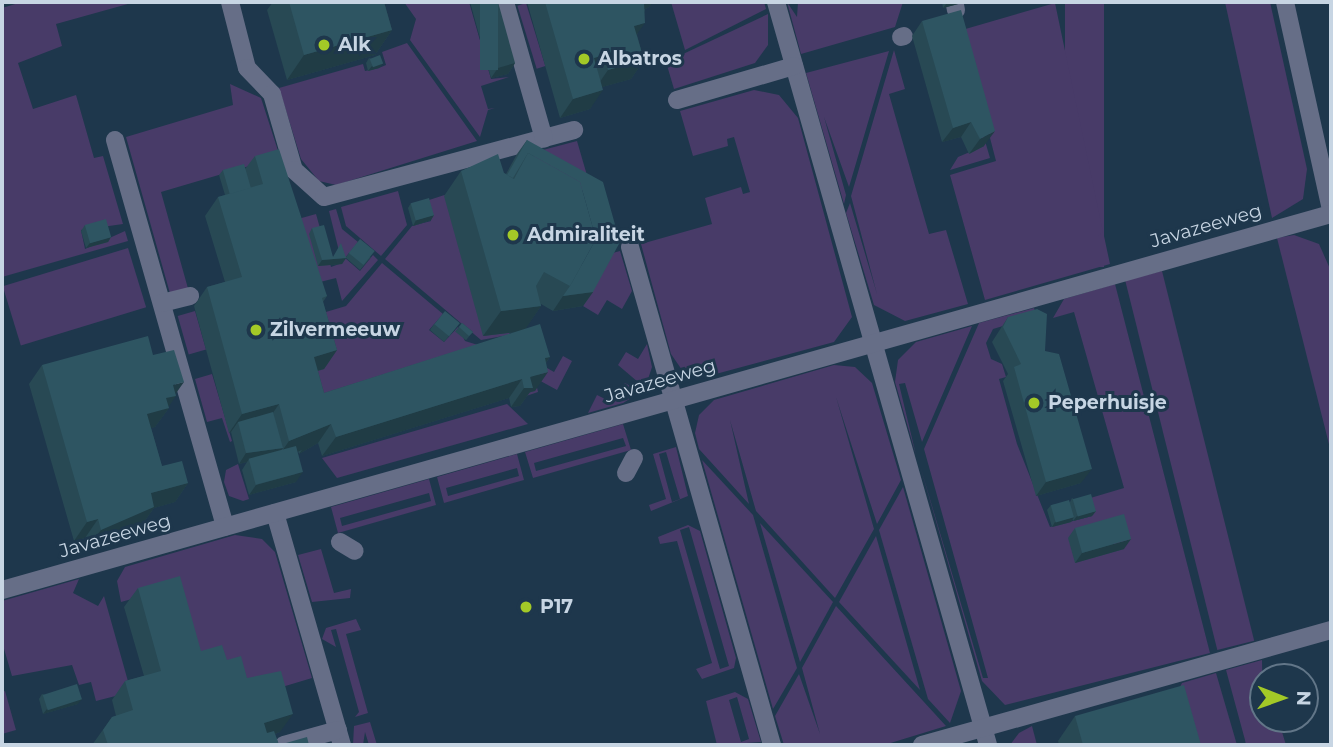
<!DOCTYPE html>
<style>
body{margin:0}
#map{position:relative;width:1333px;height:747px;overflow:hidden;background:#1e374c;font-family:Montserrat,sans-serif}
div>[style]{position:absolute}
.green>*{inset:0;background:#483b68;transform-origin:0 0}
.minor>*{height:18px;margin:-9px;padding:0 9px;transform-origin:9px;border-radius:9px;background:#666e87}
.wall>*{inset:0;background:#284954;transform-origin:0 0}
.shaded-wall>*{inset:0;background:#203c45}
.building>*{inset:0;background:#2e5562;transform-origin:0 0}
.dots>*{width:19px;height:19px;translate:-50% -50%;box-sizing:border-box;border:4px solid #1e374c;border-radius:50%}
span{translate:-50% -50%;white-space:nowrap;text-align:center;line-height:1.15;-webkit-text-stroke:6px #1e374c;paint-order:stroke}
.poi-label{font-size:19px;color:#c7d5e3;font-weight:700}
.left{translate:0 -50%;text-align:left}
.street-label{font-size:19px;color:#c7d5e3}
.frame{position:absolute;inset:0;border:4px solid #c7d5e3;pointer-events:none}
.north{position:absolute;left:1249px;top:663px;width:70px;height:70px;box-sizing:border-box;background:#1e374c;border:2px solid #627688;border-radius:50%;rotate:91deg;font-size:19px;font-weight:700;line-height:28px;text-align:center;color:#c7d5e3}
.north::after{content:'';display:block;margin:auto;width:24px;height:32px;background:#a3c927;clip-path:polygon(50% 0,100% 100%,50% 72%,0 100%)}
</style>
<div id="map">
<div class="green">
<div style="clip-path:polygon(22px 2px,135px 2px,56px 24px,62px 46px,18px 63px,33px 109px,76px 95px,94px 158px,103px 156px,123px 224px,81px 230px,85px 249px,125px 231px,128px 241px,2px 277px,2px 8px)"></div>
<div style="clip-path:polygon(404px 2px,469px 2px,491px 79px,509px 77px,481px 86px,488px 109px,495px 108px,488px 110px,480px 137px,410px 40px,416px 19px)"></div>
<div style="clip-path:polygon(671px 2px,764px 2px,766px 9px,685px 50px)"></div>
<div style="clip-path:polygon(787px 2px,797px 17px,798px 2px,903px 2px,895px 27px,801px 54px)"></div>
<div style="left:1065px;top:2px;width:39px;height:265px"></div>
<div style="clip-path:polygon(1225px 2px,1270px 2px,1307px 169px,1303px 199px,1272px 218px)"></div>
<div style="left:526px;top:3px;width:66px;height:9px;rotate:73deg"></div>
<div style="clip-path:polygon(1055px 3px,1103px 232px,1098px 236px,1104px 236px,1110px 264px,985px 300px,950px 175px,996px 161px,962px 30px)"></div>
<div style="clip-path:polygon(768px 14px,768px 45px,755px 63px,674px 89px,666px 62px)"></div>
<div style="clip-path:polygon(407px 43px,477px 141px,336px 185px,319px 181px,301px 159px,279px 88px,363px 64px,365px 71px,379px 68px,386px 65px,382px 52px)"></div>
<div style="clip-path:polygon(894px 50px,905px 89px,889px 94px,914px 182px,929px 234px,946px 230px,968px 304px,905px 321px,874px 305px,846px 213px,850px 203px,877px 294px,851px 196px)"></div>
<div style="clip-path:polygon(889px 51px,849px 187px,824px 117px,846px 195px,844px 204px,806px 73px)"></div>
<div style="clip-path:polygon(960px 55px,990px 158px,950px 170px,958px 157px,984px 146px)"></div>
<div style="clip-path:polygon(230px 84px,261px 98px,280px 157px,161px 192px,189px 292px,171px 297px,126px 137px,233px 105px)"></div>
<div style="clip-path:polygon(754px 90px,779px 95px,798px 118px,852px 317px,834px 342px,701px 378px,682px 370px,671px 354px,641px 244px,712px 224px,705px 198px,741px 187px,743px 194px,750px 192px,734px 137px,727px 139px,728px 146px,693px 156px,680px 111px)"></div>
<div style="clip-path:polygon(577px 141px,593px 196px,520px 156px)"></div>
<div style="clip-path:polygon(466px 188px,510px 335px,523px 331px,520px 310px,526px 332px,481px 340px,385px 259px,412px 226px,431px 221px,426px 201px)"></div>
<div style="clip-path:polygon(398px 191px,407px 225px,381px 256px,346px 226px,341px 207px)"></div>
<div style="clip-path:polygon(336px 209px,342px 229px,358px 242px,345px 258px,360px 271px,373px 255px,378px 260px,342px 301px,336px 278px,316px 283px,298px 219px,316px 214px,331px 267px,342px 263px,329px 211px)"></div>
<div style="clip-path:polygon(1294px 235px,1319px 244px,1331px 271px,1331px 452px,1277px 238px)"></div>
<div style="left:128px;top:248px;width:62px;height:131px;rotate:73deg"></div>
<div style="clip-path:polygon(620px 251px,632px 291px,622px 309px,607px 300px,598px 315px,583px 306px,609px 254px)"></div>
<div style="clip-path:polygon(382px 263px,443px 314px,429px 330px,444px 342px,458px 327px,465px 341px,478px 345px,320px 397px,301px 375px,309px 317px,346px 306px)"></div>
<div style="left:1162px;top:271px;width:381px;height:38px;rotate:76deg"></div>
<div style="clip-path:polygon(1115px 284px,1210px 653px,1005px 705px,982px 681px,919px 462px,983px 678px,988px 678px,924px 449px,979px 323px,1034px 308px,1040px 327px,1026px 319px,993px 329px,986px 343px,991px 359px,1002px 364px,1006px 377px,999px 379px,1017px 444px,1050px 527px,1092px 516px,1087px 499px,1124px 488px,1074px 312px,1053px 318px,1064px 299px)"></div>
<div style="left:195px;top:311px;width:40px;height:18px;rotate:74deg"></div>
<div style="clip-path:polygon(972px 326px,922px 442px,905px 383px,899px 384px,916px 455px,895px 382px,898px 360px,916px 342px)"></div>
<div style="clip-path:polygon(528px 341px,535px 361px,554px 372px,563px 356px,572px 361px,557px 390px,535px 378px,538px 392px,517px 399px,535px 390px,527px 344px,498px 349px)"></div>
<div style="clip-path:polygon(647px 344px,652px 367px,645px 388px,618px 365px,626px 352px,638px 359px)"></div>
<div style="clip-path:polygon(834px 365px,855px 367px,872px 383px,901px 480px,877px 524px,836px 397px,874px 529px,835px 598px,756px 511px,730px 420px,749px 504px,699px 449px,695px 433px,699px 415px,714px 400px)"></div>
<div style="clip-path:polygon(212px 374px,232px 441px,230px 442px,222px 418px,207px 422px,195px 379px)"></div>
<div style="clip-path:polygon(625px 383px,641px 392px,623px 403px,588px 413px,597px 395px,613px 403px)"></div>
<div style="clip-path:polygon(507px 404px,528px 424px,337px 478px,322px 458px)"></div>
<div style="clip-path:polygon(evenodd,623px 424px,631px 450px,533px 478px,525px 452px,623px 424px,623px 438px,626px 446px,536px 471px,534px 463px,623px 438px)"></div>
<div style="clip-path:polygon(evenodd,676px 447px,688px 496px,651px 511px,649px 505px,666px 499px,653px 454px,676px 447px,666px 452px,680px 499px,672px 502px,659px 454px,666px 452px)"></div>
<div style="clip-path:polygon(evenodd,517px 454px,524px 480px,444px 503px,437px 477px,517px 454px,517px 468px,519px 476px,448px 496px,446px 488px,517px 468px)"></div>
<div style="clip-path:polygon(702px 460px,753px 515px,797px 668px,773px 709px)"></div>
<div style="clip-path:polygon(238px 464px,249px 499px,243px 501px,229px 496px,224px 482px,226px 470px)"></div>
<div style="clip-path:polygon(evenodd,429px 479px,436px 505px,338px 533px,331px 507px,429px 479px,429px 493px,431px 501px,342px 526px,340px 518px,429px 493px)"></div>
<div style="clip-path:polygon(903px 487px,961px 691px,950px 723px,928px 699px,879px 530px)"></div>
<div style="clip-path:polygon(760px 523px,833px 602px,800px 662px)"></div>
<div style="clip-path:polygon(evenodd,688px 525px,700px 531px,736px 658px,734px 668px,702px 679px,696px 669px,712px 663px,677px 541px,660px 544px,658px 537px,688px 525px,689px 527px,729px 666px,720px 669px,680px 530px,689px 527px)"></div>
<div style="clip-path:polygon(235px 535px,262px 539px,275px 552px,312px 678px,272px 690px,236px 690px,192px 663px,171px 588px,121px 602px,117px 581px,125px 567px)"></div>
<div style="clip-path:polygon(876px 536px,920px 690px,839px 602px)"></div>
<div style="clip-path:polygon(321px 549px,334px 593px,351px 589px,350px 598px,312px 602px,298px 555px)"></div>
<div style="clip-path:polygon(79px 579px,73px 593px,98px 606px,104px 596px,131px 692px,96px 701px,91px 682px,79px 685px,72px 665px,12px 676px,2px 642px,2px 601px)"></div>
<div style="clip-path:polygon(836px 606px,946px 726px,884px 745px,784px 745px,775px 716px,799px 674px,820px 734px,802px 668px)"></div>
<div style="clip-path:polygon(356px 619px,361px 630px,346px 634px,368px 713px,355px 717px,359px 712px,336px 629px,331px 630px,336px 647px,322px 639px,326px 628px)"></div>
<div style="clip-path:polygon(1262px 660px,1263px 719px,1278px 719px,1286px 745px,1246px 745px,1245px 740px,1226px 670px)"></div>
<div style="clip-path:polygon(1216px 673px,1237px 745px,1182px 745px,1171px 704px,1182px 683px)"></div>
<div style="clip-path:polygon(5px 691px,16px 730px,2px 734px,2px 692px)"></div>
<div style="clip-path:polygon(evenodd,735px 692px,748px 699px,761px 742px,717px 745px,706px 701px,735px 692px,737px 697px,749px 739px,741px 742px,729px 700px,737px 697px)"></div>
<div style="clip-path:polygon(370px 722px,377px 745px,369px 745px,365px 732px,363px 745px,353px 745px,354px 726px)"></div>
<div style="clip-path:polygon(1032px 726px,1037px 745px,1010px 745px,1019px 733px)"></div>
</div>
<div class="minor">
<div style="left:230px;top:2px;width:68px;rotate:75.6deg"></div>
<div style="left:247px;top:68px;width:36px;rotate:46deg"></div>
<div style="left:272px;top:94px;width:79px;rotate:73.9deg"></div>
<div style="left:294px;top:170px;width:40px;rotate:42deg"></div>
<div style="left:324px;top:197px;width:259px;rotate:-15deg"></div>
<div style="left:505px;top:2px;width:142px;rotate:74.1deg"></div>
<div style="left:776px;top:2px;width:773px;rotate:74.07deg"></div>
<div style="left:1285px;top:2px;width:212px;rotate:77.5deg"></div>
<div style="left:955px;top:5px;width:5px;rotate:79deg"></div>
<div style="left:901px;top:37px;width:3px;rotate:-18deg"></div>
<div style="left:677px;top:100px;width:122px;rotate:-16.2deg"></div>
<div style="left:115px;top:140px;width:402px;rotate:74.1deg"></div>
<div style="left:630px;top:247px;width:518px;rotate:74.08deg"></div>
<div style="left:162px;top:303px;width:29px;rotate:-14deg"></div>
<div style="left:626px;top:473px;width:17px;rotate:-62deg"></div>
<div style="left:275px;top:513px;width:241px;rotate:73.9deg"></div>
<div style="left:340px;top:542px;width:17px;rotate:31deg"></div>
<div style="left:2px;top:590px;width:1381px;rotate:-15.8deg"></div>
<div style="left:284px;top:745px;width:56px;rotate:-15.5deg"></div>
<div style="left:922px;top:745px;width:425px;rotate:-15.7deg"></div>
</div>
<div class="wall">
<div style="clip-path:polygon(273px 2px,384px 2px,392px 30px,375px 55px,287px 80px,267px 10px)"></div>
<div style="clip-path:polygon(470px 2px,498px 2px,515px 63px,508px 74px,491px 78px)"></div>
<div style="clip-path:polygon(527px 2px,653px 2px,648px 8px,645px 9px,637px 35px,644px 60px,631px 79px,602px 87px,590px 109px,560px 118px)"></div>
<div style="clip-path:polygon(942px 2px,963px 2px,962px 3px,943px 8px)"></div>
<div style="clip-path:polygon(922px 21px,984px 146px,969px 154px,961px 137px,942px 142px,912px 36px)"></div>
<div style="clip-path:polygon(369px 58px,383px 63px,379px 68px,368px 71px,366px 63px)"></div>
<div style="clip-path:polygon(527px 140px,593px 292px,583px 306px,553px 311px,541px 304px,541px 306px,525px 329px,550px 357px,546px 363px,535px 391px,530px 392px,520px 406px,511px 407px,509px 398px,322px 456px,318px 443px,299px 454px,298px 451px,297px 451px,296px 482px,249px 495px,242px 470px,247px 462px,239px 464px,231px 432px,229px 433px,194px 306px,207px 287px,225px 282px,205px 216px,218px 197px,225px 195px,219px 175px,223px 170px,245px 169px,255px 156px,327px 296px,323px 302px,337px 350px,324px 369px,318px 371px,324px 393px,517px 332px,483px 336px,444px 196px,461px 171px,504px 173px,506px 174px,517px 154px)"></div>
<div style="clip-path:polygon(411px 203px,434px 215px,431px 220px,413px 226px,408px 208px)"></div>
<div style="clip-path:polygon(85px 225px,111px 237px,108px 242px,86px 248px,81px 231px)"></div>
<div style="clip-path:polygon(312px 228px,333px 257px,346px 257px,349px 253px,371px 257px,360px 270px,346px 258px,342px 264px,318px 266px,309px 234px)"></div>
<div style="clip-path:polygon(1008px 317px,1045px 351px,1081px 483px,1036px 496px,1003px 381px,1008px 374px,992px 342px)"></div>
<div style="clip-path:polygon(460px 323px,444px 342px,430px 330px,434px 324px)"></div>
<div style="left:462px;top:323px;width:14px;height:11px;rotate:39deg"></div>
<div style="clip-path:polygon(153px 355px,176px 394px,168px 407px,169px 408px,155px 427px,151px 428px,162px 466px,188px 483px,175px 502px,154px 508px,141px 526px,87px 548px,85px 538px,74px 541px,29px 384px,42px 365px)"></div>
<div style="clip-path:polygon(1072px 498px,1096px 511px,1092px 516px,1073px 521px,1073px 519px,1071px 522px,1052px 527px,1047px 510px,1051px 505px,1070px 502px)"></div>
<div style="clip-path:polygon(1075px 528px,1124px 549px,1075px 563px,1068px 538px)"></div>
<div style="clip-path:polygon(138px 588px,201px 651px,227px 660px,247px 678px,280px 732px,275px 734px,279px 745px,309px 745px,92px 745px,112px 717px,116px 716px,112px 700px,125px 681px,144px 676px,124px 607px)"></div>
<div style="clip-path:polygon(42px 694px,78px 704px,43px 714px,39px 699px)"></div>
<div style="clip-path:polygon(1075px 716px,1201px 745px,1059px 745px,1058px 741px)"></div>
</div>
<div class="shaded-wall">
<div style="clip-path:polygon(639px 2px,653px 2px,648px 8px,631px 13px)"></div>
<div style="clip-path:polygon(951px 2px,963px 2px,962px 3px,943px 8px,947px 3px)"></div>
<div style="clip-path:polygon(645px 23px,632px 41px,634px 26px)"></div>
<div style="clip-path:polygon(392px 30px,375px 55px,287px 80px,304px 55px)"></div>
<div style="clip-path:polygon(604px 55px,591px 74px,594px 58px)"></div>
<div style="clip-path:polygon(644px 60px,631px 79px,595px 89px,608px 70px)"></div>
<div style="clip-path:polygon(383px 63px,379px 68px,368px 71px,372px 66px)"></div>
<div style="clip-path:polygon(515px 63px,508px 74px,491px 78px,498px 68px)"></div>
<div style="clip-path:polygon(603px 90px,590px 109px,560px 118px,573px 99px)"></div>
<div style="clip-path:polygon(971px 122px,961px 137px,942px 142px,953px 128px)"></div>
<div style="clip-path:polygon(995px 131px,984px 146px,969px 154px,980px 139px)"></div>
<div style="clip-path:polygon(434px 215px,431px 220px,413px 226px,416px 220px)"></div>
<div style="clip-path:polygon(111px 237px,108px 242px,86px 248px,90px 243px)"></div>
<div style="clip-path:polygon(346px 258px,342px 264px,318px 266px,322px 260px)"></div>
<div style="clip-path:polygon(593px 292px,583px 306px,553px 311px,563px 296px)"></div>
<div style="clip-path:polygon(541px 306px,524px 331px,483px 336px,501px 311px)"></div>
<div style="clip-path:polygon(337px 350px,324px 369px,301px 375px,314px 357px)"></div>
<div style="clip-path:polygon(550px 357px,537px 375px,548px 372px,535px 391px,530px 392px,520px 406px,511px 407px,524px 388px,524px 386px,545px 358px)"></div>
<div style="clip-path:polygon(522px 379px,509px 398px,322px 456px,336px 437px)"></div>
<div style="clip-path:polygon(184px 382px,174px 396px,176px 396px,167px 409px,169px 408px,155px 427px,134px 433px,147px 414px,173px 385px)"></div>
<div style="clip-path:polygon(279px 404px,266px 423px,238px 422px,231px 432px,229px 433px,242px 414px)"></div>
<div style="clip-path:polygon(331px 424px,318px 443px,299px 454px,302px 450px,276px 460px,289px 441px)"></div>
<div style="clip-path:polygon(283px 448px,275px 458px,249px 459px,247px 462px,239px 464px,246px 453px)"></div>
<div style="clip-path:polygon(1092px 469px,1081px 483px,1036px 496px,1046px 482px)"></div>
<div style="clip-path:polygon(303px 472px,296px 482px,249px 495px,256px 485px)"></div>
<div style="clip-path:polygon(188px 483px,175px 502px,154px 508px,141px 526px,87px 548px,101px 530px,151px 493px)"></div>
<div style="clip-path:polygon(1096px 511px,1092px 516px,1073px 521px,1077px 516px)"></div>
<div style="clip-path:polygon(1074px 517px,1071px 522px,1052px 527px,1055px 522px)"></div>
<div style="clip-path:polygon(98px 519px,85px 538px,74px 541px,87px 522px)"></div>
<div style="clip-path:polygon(1131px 539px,1124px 549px,1075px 563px,1082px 553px)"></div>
<div style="clip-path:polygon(82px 699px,78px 704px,43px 714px,47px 709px)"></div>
<div style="clip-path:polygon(293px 714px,280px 732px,251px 742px,264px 723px)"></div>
</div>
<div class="building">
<div style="clip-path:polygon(289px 2px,384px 2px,392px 30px,304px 55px)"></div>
<div style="left:480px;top:2px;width:18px;height:68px"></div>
<div style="clip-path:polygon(545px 2px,644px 2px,645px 23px,634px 26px,644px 60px,608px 70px,604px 55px,594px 58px,603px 90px,573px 99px)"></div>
<div style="clip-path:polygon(961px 10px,995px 131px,980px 139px,971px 122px,953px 128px,922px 21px)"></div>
<div style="left:380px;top:55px;width:9px;height:11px;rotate:69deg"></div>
<div style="clip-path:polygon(527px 140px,603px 182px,620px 242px,593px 292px,563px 296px,570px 286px,596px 239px,580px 182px,528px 153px,513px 178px,507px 175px)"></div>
<div style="clip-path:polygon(279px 149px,327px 296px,322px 298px,337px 350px,314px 357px,324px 393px,540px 324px,550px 357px,545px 358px,548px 372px,530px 377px,533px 388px,524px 388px,522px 379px,336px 437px,331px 424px,289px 441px,279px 404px,242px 414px,207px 287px,242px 277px,218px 197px,263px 184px,255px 156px)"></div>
<div style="clip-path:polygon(528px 153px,580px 182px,596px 239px,570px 286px,544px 272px,536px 286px,541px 306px,501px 311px,461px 171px,498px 154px,504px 173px,514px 179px)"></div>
<div style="left:244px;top:164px;width:25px;height:22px;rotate:74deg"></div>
<div style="left:429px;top:198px;width:18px;height:19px;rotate:74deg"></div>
<div style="left:106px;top:219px;width:19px;height:22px;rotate:74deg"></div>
<div style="clip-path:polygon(324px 225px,333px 257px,341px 243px,346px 258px,322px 260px,312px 228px)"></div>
<div style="left:360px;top:239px;width:19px;height:18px;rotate:39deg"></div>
<div style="clip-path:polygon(1037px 309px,1047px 314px,1045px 351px,1059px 354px,1092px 469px,1046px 482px,1014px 367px,1021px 364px,1003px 327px,1008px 317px)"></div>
<div style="left:445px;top:311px;width:19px;height:17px;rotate:39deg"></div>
<div style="clip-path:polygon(462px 323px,473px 332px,469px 336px,459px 327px)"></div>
<div style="clip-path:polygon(148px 336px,153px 355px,174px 350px,184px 382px,173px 385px,176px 396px,166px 398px,169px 408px,147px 414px,162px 466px,182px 461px,188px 483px,151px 493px,154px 507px,101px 530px,98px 519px,87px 522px,42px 365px)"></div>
<div style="clip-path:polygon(273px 412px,283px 448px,246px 453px,238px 422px)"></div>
<div style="left:296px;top:446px;width:27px;height:49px;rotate:75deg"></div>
<div style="left:1091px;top:494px;width:18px;height:19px;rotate:74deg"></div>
<div style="left:1069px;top:500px;width:18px;height:19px;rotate:74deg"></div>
<div style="left:1124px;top:514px;width:26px;height:51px;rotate:74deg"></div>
<div style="clip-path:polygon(180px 576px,201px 651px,222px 645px,227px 660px,241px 656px,247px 678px,281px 671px,293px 714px,264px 723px,267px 733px,274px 731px,279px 745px,307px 737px,309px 745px,108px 745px,103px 730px,112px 717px,133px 710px,125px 681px,161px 671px,138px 588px)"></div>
<div style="left:77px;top:684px;width:16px;height:36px;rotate:72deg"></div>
<div style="clip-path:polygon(1184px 685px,1201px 745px,1083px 745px,1075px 716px)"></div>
</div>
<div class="dots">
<div style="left:324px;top:45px;background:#a3c927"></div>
<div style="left:584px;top:59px;background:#a3c927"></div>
<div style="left:513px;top:235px;background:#a3c927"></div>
<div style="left:256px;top:330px;background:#a3c927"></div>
<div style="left:1034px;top:403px;background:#a3c927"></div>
<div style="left:526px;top:607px;background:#a3c927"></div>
</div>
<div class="poi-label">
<span class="left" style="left:338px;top:45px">Alk</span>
<span class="left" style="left:598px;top:59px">Albatros</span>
<span class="left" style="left:527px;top:235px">Admiraliteit</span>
<span class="left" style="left:270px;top:330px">Zilvermeeuw</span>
<span class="left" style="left:1048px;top:403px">Peperhuisje</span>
<span class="left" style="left:540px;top:607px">P17</span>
</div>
<div class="street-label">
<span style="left:1206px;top:226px;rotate:-16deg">Javazeeweg</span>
<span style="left:660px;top:381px;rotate:-16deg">Javazeeweg</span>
<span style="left:115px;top:536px;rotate:-16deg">Javazeeweg</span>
</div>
<div class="frame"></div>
<div class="north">N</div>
</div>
